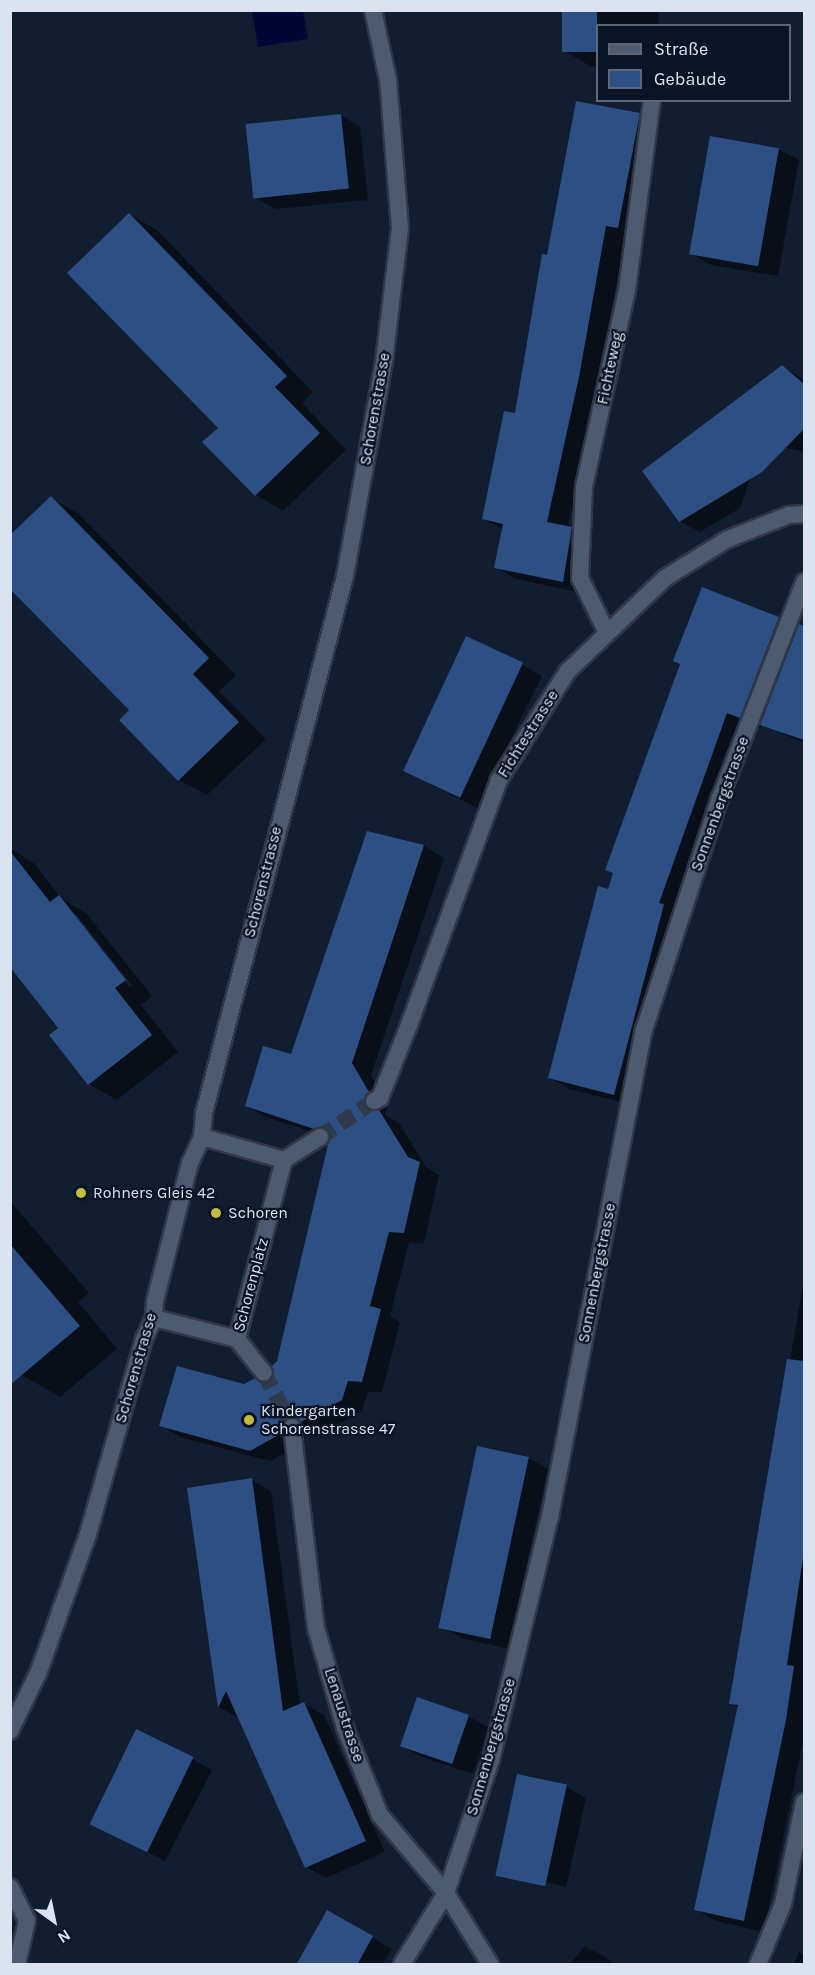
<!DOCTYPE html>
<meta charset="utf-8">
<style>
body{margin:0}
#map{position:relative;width:815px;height:1975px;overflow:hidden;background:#111d30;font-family:Karla,sans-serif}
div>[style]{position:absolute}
.water>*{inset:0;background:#000635}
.shadow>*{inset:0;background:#0007}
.building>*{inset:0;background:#2e4f83;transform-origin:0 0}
.minor-tunnel>*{height:16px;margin-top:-8px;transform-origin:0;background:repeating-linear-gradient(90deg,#2f3b4d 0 16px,transparent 0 24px)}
.roads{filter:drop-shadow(2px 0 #313747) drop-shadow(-2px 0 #313747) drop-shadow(0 2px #313747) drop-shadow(0 -2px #313747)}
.minor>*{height:16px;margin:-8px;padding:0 8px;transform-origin:8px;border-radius:8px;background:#4d5b71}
.dots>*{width:16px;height:16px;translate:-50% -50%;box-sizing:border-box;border:3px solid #091426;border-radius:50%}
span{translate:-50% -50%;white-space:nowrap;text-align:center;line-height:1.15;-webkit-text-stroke:4.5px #091426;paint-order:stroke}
.street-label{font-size:16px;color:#dbe3f0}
.poi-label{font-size:16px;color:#dbe3f0}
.left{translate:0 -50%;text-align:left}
.frame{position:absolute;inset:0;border:12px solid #dbe3f0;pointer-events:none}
.legend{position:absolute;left:596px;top:24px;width:195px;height:78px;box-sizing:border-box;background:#091426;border:2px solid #5d6777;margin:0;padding:8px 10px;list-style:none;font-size:18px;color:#dbe3f0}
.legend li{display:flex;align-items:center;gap:12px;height:30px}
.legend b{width:30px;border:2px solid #5d6777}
.north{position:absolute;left:24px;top:1891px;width:60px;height:60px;-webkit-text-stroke:4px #091426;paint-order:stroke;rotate:147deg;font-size:16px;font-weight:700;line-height:24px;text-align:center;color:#dbe3f0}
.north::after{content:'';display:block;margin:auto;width:21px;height:27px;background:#dbe3f0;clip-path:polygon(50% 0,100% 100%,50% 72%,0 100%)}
</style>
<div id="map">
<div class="water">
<div style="clip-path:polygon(252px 11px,303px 11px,308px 39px,258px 47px)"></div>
</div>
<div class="shadow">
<div style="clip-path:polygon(563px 10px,658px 10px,659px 26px,598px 26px,598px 67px,592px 67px,564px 51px)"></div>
<div style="clip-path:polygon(341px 115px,360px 127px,368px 200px,276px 209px,256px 198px)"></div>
<div style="clip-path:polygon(639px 115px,659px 126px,638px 238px,626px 236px,568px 528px,591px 540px,582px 593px,516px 579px,496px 567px,504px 530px,484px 519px,516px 415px,548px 256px)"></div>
<div style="clip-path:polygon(779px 149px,799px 160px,778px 276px,711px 265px,691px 253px)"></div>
<div style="clip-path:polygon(129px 214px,157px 230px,313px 392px,302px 403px,346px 450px,283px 511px,256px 495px,220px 428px)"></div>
<div style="clip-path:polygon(782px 366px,804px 380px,804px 452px,775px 445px)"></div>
<div style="clip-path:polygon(752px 474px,740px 508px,700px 532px,680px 521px)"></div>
<div style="clip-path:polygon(51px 498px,78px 513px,236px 675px,219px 691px,266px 739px,207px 795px,179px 780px,131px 710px)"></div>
<div style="clip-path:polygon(703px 589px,798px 629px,804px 628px,804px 743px,762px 724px,760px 728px,747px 723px,683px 917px,634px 1105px,569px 1089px,549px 1077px)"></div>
<div style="clip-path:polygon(522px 665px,542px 676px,477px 808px,403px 770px)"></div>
<div style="clip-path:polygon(368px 833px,424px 846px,444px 858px,371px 1075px,388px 1104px,385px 1115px,399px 1123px,426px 1167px,439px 1175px,424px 1244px,409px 1242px,390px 1316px,400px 1322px,382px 1392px,368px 1392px,362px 1411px,322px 1433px,306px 1429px,302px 1444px,270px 1461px,180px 1437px,161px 1425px,244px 1386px,266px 1385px,276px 1377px,331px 1138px,266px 1117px,247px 1106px,292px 1055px)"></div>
<div style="clip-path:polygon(evenodd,10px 848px,35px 864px,61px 898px,86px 913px,152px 996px,141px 1005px,178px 1052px,117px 1100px,89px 1084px,60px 1028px,10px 965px,10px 848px,72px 915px,77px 915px,132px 985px,129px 987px,72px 915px)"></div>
<div style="clip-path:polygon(10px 1201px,89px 1293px,78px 1302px,117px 1349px,60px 1397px,22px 1375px,10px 1362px)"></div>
<div style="clip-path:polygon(804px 1280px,804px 1736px,764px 1932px,716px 1921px,696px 1909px,739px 1708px,730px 1703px)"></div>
<div style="clip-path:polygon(528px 1458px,548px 1469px,508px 1649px,462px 1638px,442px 1627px)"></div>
<div style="clip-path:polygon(252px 1480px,271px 1491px,300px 1705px,304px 1704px,324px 1715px,385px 1852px,326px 1878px,306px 1867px,238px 1718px,219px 1707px,189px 1490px)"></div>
<div style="clip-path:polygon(468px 1716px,488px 1727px,473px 1774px,422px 1757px,402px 1746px)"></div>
<div style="clip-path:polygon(192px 1759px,212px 1770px,165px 1861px,110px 1833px)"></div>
<div style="clip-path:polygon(566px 1787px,586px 1798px,566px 1887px,518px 1876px)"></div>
<div style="clip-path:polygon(327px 1912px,392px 1949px,383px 1964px,297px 1964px)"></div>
<div style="clip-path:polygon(585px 1946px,605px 1957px,614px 1964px,570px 1964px)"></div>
<div style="clip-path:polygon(799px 1952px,804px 1955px,804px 1964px,794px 1964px)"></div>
</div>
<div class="building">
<div style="left:562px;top:10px;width:35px;height:42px"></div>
<div style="clip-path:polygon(576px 101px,640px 113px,618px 228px,606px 226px,579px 377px,547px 522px,572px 527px,563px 582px,494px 568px,503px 524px,482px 519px,504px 411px,515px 413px,542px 254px,547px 255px)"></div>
<div style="left:341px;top:114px;width:75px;height:96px;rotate:84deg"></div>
<div style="left:710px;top:136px;width:70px;height:120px;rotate:10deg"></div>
<div style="clip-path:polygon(129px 213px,287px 376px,275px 387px,320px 433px,255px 496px,202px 442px,218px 428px,67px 273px)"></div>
<div style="clip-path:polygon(782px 365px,804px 384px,804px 429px,762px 472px,679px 522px,642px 471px)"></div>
<div style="clip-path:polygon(51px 496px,209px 658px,193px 674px,239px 722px,178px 781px,119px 720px,129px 710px,10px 589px,10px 535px)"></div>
<div style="clip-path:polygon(702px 587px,779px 617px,740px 718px,727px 713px,659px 903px,664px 904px,614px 1095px,548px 1078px,598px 886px,608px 889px,613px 873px,605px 870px,680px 664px,673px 661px)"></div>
<div style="clip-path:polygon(799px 624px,804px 626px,804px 740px,760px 725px)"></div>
<div style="left:466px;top:636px;width:63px;height:149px;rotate:25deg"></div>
<div style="clip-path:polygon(367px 831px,424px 845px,352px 1063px,369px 1092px,365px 1106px,373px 1111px,379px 1110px,408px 1157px,420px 1162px,404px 1233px,389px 1232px,370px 1306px,381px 1309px,362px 1382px,348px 1381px,342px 1400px,301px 1422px,296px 1417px,286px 1418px,282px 1433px,250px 1451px,159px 1426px,177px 1366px,244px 1384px,255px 1378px,266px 1383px,274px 1376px,272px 1366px,277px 1361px,330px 1136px,324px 1127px,314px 1129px,245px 1106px,263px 1046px,291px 1054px)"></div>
<div style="clip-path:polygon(10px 851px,50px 902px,59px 895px,126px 980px,115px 988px,152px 1035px,88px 1085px,49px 1035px,58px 1028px,10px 967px)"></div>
<div style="clip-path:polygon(10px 1244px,80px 1326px,10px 1385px)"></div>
<div style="clip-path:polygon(787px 1359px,804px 1361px,804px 1551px,787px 1665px,794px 1666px,786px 1720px,744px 1921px,694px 1910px,738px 1705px,729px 1704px)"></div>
<div style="left:477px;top:1446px;width:53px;height:186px;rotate:12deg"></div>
<div style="clip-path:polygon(252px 1478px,283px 1711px,304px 1702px,366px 1841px,305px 1868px,226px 1691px,218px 1708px,187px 1488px)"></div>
<div style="left:417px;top:1697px;width:55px;height:52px;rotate:19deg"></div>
<div style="left:136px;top:1729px;width:64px;height:106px;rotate:26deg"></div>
<div style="left:517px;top:1774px;width:51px;height:104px;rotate:12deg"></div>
<div style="clip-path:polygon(327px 1910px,373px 1936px,357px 1965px,296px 1965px)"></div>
</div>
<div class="minor-tunnel">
<div style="left:320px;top:1137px;width:65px;rotate:-33.7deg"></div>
<div style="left:264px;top:1373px;width:61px;rotate:62.6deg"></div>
</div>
<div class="roads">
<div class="minor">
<div style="left:606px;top:631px;width:59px;rotate:-116.1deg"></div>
<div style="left:580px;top:578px;width:91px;rotate:-87.5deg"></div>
<div style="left:584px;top:487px;width:202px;rotate:-77.7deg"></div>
<div style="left:627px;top:290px;width:192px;rotate:-82.5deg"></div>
<div style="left:374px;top:1101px;width:7px;rotate:-27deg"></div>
<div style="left:380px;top:1098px;width:79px;rotate:-68.3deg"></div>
<div style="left:409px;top:1025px;width:261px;rotate:-69.8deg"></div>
<div style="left:499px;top:780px;width:128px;rotate:-57.8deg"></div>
<div style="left:567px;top:672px;width:136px;rotate:-43.8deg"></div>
<div style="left:665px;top:578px;width:74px;rotate:-31.8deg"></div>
<div style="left:728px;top:539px;width:66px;rotate:-21.5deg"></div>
<div style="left:789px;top:515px;width:15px;rotate:-4deg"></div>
<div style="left:284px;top:1160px;width:43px;rotate:-32.6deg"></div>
<div style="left:154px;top:1318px;width:86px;rotate:14.2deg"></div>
<div style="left:237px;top:1339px;width:185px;rotate:-75.3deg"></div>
<div style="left:284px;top:1160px;width:85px;rotate:-164.3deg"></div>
<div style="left:237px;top:1339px;width:43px;rotate:51.5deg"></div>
<div style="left:292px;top:1427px;width:202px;rotate:83.2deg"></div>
<div style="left:316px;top:1628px;width:104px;rotate:73.8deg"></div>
<div style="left:345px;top:1728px;width:94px;rotate:68.1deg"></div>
<div style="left:380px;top:1815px;width:102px;rotate:49.8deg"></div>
<div style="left:446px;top:1893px;width:84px;rotate:58.2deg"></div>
<div style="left:10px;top:1731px;width:67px;rotate:-64.2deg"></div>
<div style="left:39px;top:1671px;width:145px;rotate:-70.3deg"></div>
<div style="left:88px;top:1534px;width:203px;rotate:-74deg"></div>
<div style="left:144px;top:1339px;width:23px;rotate:-65deg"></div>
<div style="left:154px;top:1318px;width:17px;rotate:-87deg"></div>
<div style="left:155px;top:1301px;width:142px;rotate:-75.8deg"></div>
<div style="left:190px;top:1163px;width:29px;rotate:-65deg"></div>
<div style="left:202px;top:1137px;width:24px;rotate:-85deg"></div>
<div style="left:204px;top:1113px;width:555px;rotate:-75.29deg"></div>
<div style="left:345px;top:576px;width:218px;rotate:-79.7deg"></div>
<div style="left:384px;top:362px;width:135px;rotate:-83.2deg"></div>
<div style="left:400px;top:228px;width:148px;rotate:-94.6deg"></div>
<div style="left:388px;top:80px;width:72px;rotate:-102.1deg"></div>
<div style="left:10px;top:1887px;width:38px;rotate:63deg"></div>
<div style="left:27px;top:1921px;width:44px;rotate:103.1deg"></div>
<div style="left:402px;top:1964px;width:84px;rotate:-58.2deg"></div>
<div style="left:446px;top:1893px;width:140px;rotate:-71.3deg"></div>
<div style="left:491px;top:1760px;width:250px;rotate:-76.4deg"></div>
<div style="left:550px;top:1517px;width:496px;rotate:-79.1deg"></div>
<div style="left:644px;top:1030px;width:244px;rotate:-71.9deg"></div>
<div style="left:720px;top:798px;width:232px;rotate:-68.7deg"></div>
<div style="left:758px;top:1964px;width:65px;rotate:-67.4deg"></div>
<div style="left:783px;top:1904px;width:104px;rotate:-78.4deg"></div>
</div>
</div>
<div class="dots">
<div style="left:81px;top:1193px;background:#c4bc3e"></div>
<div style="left:216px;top:1213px;background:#c4bc3e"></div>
<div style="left:249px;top:1420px;background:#c4bc3e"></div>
</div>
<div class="street-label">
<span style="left:610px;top:368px;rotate:-78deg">Fichteweg</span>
<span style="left:375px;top:409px;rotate:-80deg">Schorenstrasse</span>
<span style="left:528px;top:734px;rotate:-58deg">Fichtestrasse</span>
<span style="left:720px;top:804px;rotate:-70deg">Sonnenbergstrasse</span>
<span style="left:263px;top:882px;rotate:-76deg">Schorenstrasse</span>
<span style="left:597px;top:1273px;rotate:-79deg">Sonnenbergstrasse</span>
<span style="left:251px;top:1285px;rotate:-75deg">Schorenplatz</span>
<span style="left:136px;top:1368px;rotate:-74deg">Schorenstrasse</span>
<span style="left:344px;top:1715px;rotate:72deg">Lenaustrasse</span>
<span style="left:491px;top:1747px;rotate:-74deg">Sonnenbergstrasse</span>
</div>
<div class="poi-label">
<span class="left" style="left:93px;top:1193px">Rohners Gleis 42</span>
<span class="left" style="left:228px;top:1213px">Schoren</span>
<span class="left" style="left:261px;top:1420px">Kindergarten<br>Schorenstrasse 47</span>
</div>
<div class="frame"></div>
<ul class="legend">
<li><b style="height:8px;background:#4d5b71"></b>Straße</li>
<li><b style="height:16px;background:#2e4f83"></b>Gebäude</li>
</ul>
<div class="north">N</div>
</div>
